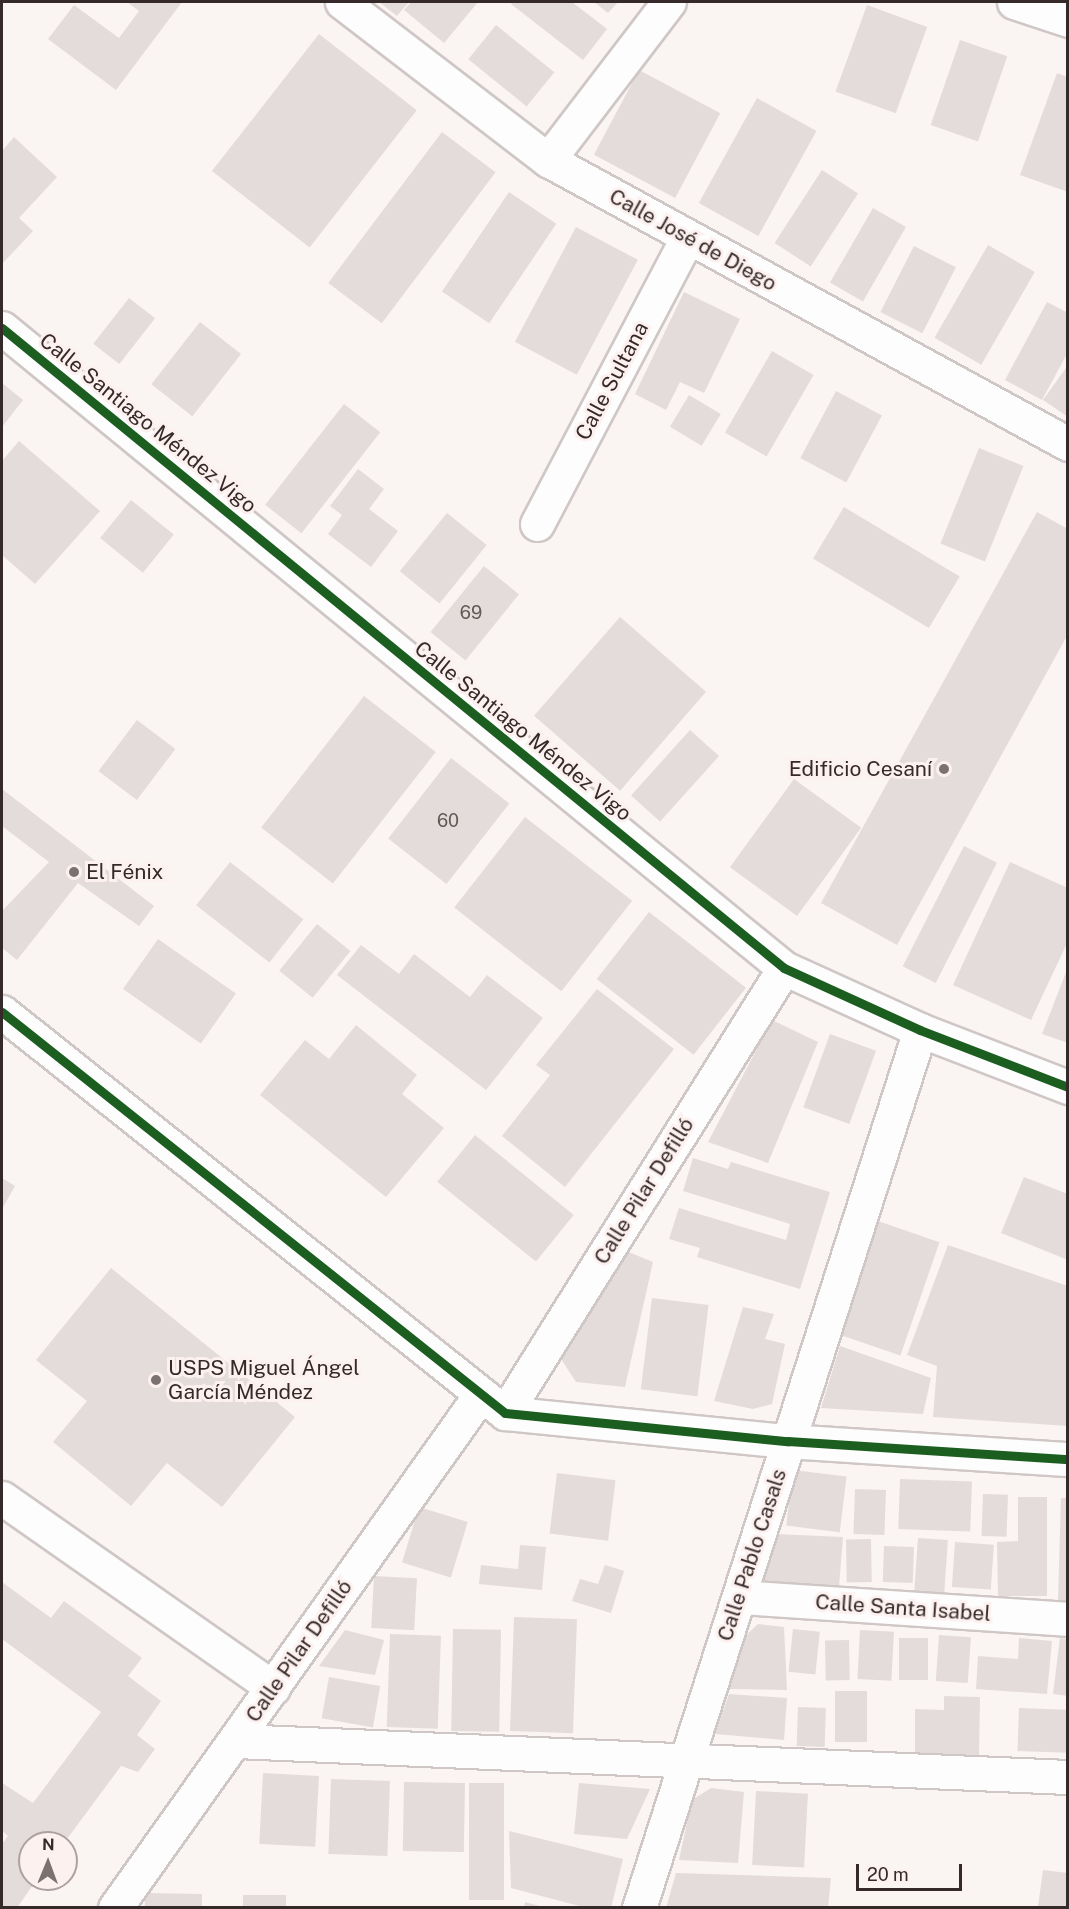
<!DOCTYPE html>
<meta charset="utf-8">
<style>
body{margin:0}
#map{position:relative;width:1069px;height:1909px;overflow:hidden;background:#faf4f3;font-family:"Public Sans",sans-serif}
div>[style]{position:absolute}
.building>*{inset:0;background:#e4dcda;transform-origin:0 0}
.roads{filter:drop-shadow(2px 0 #cfc7c6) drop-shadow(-2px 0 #cfc7c6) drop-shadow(0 2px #cfc7c6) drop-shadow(0 -2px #cfc7c6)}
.minor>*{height:33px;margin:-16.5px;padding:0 16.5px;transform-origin:16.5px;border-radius:16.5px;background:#fefdfd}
.cycleway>*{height:9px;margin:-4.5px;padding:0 4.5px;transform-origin:4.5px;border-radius:4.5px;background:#1b5e20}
.dots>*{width:16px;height:16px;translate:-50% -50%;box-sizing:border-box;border:3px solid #fdf1f0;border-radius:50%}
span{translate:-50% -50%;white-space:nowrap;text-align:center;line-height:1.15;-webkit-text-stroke:6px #fdf1f0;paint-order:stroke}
.number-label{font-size:18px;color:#625856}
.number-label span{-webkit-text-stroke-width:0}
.street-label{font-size:21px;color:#352a29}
.poi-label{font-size:21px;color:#352a29}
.right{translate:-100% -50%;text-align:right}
.left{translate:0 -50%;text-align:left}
.frame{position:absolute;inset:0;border:3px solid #352a29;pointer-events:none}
.north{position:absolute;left:18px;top:1831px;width:60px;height:60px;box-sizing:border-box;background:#fdf1f0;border:2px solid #ada1a0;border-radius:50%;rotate:1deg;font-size:16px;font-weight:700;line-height:24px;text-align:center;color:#352a29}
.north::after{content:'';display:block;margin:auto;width:21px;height:27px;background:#7a7170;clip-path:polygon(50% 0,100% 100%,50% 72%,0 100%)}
.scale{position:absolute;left:856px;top:1864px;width:106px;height:27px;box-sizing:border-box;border:3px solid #352a29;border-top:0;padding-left:8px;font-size:18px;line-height:21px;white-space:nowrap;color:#352a29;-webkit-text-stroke:4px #fdf1f0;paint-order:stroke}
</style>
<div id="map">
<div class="building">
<div style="clip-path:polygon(127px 2px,182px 2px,116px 90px,48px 39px,74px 5px,119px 38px,139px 11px)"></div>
<div style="clip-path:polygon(379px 2px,409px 2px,397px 16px)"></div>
<div style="clip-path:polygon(411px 2px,478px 2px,444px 43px,404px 10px)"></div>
<div style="clip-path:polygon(513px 2px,572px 2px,607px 29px,583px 60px,511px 4px)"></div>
<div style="clip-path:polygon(594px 2px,618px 2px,608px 13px)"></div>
<div style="left:867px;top:5px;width:64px;height:92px;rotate:20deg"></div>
<div style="left:496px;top:25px;width:75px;height:44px;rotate:39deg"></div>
<div style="left:319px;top:34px;width:124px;height:174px;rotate:38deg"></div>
<div style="left:960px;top:40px;width:50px;height:90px;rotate:19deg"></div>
<div style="left:639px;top:70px;width:92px;height:96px;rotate:28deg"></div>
<div style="clip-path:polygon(1057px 73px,1068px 77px,1068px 192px,1020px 175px)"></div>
<div style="left:757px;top:98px;width:68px;height:120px;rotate:29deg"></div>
<div style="left:442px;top:132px;width:67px;height:189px;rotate:37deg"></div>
<div style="clip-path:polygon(14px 137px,57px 177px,19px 218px,33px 231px,2px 264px,2px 151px)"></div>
<div style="left:822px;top:170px;width:43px;height:87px;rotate:33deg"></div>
<div style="left:509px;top:192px;width:57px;height:120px;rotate:34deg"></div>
<div style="left:873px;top:208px;width:38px;height:86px;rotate:30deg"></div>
<div style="left:576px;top:227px;width:70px;height:130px;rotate:28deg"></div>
<div style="left:988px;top:245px;width:54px;height:107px;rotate:30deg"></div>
<div style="left:914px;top:246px;width:47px;height:74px;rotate:27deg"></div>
<div style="clip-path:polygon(684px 292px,740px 319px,704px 393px,680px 382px,666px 410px,635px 394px)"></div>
<div style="left:129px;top:298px;width:33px;height:58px;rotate:38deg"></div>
<div style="clip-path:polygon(1047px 302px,1068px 313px,1068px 352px,1042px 400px,1005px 380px)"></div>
<div style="left:200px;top:322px;width:52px;height:79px;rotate:38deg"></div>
<div style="left:772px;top:351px;width:48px;height:94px;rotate:30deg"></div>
<div style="clip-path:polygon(1068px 365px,1068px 417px,1043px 400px)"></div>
<div style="clip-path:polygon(2px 383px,23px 400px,2px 427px)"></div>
<div style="left:836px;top:391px;width:52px;height:76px;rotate:28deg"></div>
<div style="left:689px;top:395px;width:37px;height:37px;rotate:31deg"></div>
<div style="left:344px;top:404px;width:46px;height:128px;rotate:38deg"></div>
<div style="clip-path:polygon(19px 441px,100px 511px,35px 584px,2px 555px,2px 461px)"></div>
<div style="left:979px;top:448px;width:48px;height:103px;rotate:22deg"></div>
<div style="clip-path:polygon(358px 469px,384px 489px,369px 509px,398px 531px,371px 567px,328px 534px,342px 515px,330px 506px)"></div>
<div style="left:131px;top:500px;width:55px;height:49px;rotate:39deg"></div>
<div style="left:844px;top:507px;width:135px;height:60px;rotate:31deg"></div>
<div style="clip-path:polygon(1037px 512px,1068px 529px,1068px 634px,897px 945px,821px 903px)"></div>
<div style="left:447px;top:513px;width:51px;height:75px;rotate:39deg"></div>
<div style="left:484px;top:566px;width:45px;height:85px;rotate:39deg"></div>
<div style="left:620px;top:617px;width:114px;height:131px;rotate:41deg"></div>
<div style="left:364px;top:696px;width:91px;height:167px;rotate:38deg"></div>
<div style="left:137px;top:720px;width:48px;height:64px;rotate:37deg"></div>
<div style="left:690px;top:730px;width:39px;height:88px;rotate:42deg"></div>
<div style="left:451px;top:758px;width:74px;height:102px;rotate:38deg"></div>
<div style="left:794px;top:779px;width:83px;height:109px;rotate:36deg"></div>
<div style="clip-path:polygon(2px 789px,154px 906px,139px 926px,78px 883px,17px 960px,2px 948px,2px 911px,49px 862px,2px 826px)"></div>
<div style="left:525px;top:817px;width:136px;height:115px;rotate:38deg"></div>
<div style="left:964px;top:846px;width:37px;height:135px;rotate:27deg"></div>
<div style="left:230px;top:862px;width:93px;height:55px;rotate:38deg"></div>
<div style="clip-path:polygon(1010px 862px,1068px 888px,1068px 941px,1031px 1020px,953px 985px)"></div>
<div style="left:649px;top:912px;width:123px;height:85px;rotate:38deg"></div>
<div style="left:317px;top:924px;width:43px;height:60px;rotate:39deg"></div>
<div style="left:158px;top:939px;width:95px;height:61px;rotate:35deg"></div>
<div style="clip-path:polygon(361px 945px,399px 974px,414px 954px,470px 997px,487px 975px,543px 1018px,486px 1090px,337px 975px)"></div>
<div style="clip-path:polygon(1068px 967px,1068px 1043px,1042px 1034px)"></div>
<div style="clip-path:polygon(597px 989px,674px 1049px,565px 1187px,502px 1136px,550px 1075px,536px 1065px)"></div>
<div style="clip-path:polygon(772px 1020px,818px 1042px,768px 1163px,708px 1142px)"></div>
<div style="clip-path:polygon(356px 1025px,417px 1075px,402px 1094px,444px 1128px,386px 1197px,260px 1095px,305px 1040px,329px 1059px)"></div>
<div style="left:830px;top:1034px;width:49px;height:78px;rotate:20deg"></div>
<div style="left:475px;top:1135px;width:127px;height:60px;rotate:39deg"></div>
<div style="clip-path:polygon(693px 1158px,728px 1169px,731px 1162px,830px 1192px,800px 1289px,697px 1257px,700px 1248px,669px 1239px,679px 1208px,786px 1240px,790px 1224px,683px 1191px)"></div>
<div style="clip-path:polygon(1024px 1177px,1068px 1194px,1068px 1260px,1001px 1233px)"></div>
<div style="clip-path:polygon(2px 1178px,15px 1186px,2px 1209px)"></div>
<div style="left:878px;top:1221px;width:65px;height:120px;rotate:19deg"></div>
<div style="clip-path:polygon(948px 1245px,1068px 1286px,1068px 1426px,933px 1417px,937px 1366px,907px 1355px)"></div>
<div style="clip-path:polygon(626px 1251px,653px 1262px,625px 1387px,576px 1382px,561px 1359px)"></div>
<div style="clip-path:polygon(111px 1268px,295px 1417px,222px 1507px,167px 1463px,131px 1506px,53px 1442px,87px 1401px,36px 1360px)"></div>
<div style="left:652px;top:1298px;width:57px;height:92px;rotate:7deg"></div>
<div style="clip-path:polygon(743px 1307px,774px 1314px,765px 1339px,785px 1344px,772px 1404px,753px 1409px,714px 1401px)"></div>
<div style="clip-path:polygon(840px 1346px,931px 1378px,923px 1414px,821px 1408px)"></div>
<div style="left:793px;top:1470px;width:54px;height:56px;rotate:7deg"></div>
<div style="left:557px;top:1473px;width:59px;height:61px;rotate:7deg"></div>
<div style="left:900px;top:1479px;width:72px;height:50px;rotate:2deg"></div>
<div style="left:855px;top:1489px;width:31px;height:45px;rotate:2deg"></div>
<div style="left:983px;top:1494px;width:25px;height:42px;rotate:2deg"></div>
<div style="clip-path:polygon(1018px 1497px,1047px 1497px,1047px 1596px,998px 1596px,997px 1542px,1018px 1541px)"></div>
<div style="clip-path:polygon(1061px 1498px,1068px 1498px,1068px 1600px,1058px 1600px)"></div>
<div style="left:419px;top:1507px;width:51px;height:58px;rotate:17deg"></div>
<div style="clip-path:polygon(776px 1534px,843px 1537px,839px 1586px,761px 1584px)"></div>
<div style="left:918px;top:1538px;width:30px;height:53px;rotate:4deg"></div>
<div style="left:871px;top:1539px;width:43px;height:25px;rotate:89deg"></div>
<div style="left:955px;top:1542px;width:39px;height:45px;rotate:4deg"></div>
<div style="clip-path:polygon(520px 1545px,546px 1547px,542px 1590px,479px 1584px,481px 1565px,518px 1569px)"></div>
<div style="left:884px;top:1546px;width:30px;height:36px;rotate:2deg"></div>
<div style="clip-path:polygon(605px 1565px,624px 1571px,611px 1613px,572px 1601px,580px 1579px,598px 1584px)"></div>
<div style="left:374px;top:1576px;width:43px;height:52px;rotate:3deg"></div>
<div style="clip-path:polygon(2px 1582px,51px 1618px,64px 1601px,142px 1658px,128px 1676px,161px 1701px,137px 1735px,155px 1749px,138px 1772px,121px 1766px,64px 1843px,30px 1843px,30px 1879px,37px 1879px,17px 1908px,2px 1908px,2px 1844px,8px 1836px,2px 1831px,2px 1783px,33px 1803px,101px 1712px,2px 1639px)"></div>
<div style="left:514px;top:1617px;width:63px;height:114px;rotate:2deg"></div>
<div style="clip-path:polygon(758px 1624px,784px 1627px,787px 1690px,728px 1689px,741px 1640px)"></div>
<div style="left:453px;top:1629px;width:48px;height:102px;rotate:1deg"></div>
<div style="left:793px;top:1629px;width:27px;height:43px;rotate:6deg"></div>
<div style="clip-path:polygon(345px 1630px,384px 1640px,375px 1675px,319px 1666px)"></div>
<div style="left:860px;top:1630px;width:34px;height:49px;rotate:3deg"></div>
<div style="left:390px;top:1634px;width:51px;height:93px;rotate:2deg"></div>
<div style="left:939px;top:1635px;width:32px;height:46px;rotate:4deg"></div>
<div style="left:899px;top:1638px;width:29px;height:42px"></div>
<div style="clip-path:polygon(1019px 1638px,1052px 1641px,1047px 1694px,976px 1689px,978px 1656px,1018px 1659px)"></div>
<div style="clip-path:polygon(1060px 1638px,1068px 1639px,1068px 1696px,1053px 1694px)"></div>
<div style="left:849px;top:1640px;width:40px;height:24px;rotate:89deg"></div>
<div style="left:329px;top:1677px;width:52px;height:42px;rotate:10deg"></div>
<div style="left:835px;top:1691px;width:32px;height:51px"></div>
<div style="clip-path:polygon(729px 1694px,787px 1698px,784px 1740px,715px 1734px)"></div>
<div style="clip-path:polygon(944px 1696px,980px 1697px,979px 1755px,915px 1754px,915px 1709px,944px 1710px)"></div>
<div style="left:798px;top:1707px;width:28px;height:39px;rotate:2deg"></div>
<div style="left:1019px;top:1708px;width:49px;height:43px;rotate:2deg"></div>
<div style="left:263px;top:1773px;width:56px;height:71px;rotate:3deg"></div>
<div style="left:331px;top:1779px;width:59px;height:75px;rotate:2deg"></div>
<div style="left:404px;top:1782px;width:61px;height:69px;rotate:1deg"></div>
<div style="left:469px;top:1783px;width:35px;height:117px"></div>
<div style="clip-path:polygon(579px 1783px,650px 1789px,627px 1839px,574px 1834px)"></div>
<div style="clip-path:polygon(711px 1788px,744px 1792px,738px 1863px,679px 1860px,692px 1800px)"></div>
<div style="left:756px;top:1791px;width:52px;height:74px;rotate:3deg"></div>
<div style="clip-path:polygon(509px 1831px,623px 1859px,611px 1908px,587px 1908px,511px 1888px)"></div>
<div style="clip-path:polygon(1043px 1870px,1068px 1873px,1068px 1908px,1038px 1906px)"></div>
<div style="clip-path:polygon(676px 1873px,831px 1878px,828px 1908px,666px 1908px)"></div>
<div style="left:145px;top:1893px;width:57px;height:15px;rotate:1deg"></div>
<div style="left:243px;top:1895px;width:43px;height:13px"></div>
<div style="clip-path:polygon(525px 1902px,543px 1907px,543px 1908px,524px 1908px)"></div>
</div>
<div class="roads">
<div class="minor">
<div style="left:342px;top:2px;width:260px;rotate:37.5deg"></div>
<div style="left:548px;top:160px;width:592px;rotate:28.64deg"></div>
<div style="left:1014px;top:2px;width:57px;rotate:18.4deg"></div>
<div style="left:548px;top:160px;width:199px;rotate:-52.6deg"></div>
<div style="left:2px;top:328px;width:1011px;rotate:39.3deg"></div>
<div style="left:784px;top:968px;width:149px;rotate:24.5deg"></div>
<div style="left:920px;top:1030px;width:159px;rotate:21.1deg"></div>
<div style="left:537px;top:524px;width:323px;rotate:-62.3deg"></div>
<div style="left:2px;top:1012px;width:643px;rotate:38.56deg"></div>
<div style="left:505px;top:1413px;width:284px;rotate:5.7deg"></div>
<div style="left:788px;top:1441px;width:281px;rotate:3.7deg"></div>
<div style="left:505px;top:1413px;width:525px;rotate:-57.91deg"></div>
<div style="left:2px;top:1498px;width:331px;rotate:35deg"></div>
<div style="left:739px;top:1597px;width:330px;rotate:3.8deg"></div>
<div style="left:236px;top:1741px;width:833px;rotate:2.48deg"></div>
<div style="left:115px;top:1908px;width:631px;rotate:-54.55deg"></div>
<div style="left:639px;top:1908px;width:922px;rotate:-72.25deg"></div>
</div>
</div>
<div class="cycleway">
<div style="left:2px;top:328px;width:1011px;rotate:39.3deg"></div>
<div style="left:784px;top:968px;width:149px;rotate:24.5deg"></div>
<div style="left:920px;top:1030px;width:159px;rotate:21.1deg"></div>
<div style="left:2px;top:1012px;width:643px;rotate:38.56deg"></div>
<div style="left:505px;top:1413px;width:284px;rotate:5.7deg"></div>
<div style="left:788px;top:1441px;width:281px;rotate:3.7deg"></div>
</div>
<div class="dots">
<div style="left:944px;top:769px;background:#7a7170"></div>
<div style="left:74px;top:872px;background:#7a7170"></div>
<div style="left:156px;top:1380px;background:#7a7170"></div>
</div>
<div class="number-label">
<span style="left:471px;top:613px">69</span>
<span style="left:448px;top:821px">60</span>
</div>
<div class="street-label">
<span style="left:693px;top:240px;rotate:29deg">Calle José de Diego</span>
<span style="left:612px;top:381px;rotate:-62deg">Calle Sultana</span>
<span style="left:148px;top:423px;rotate:39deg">Calle Santiago Méndez Vigo</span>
<span style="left:523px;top:731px;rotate:39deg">Calle Santiago Méndez Vigo</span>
<span style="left:644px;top:1191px;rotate:-58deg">Calle Pilar Defilló</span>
<span style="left:752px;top:1555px;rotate:-72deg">Calle Pablo Casals</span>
<span style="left:903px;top:1608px;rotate:4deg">Calle Santa Isabel</span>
<span style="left:299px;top:1651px;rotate:-55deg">Calle Pilar Defilló</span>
</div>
<div class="poi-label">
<span class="right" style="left:932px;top:769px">Edificio Cesaní</span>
<span class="left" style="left:86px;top:872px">El Fénix</span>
<span class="left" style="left:168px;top:1380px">USPS Miguel Ángel<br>García Méndez</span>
</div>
<div class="frame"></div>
<div class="north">N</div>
<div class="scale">20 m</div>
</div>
